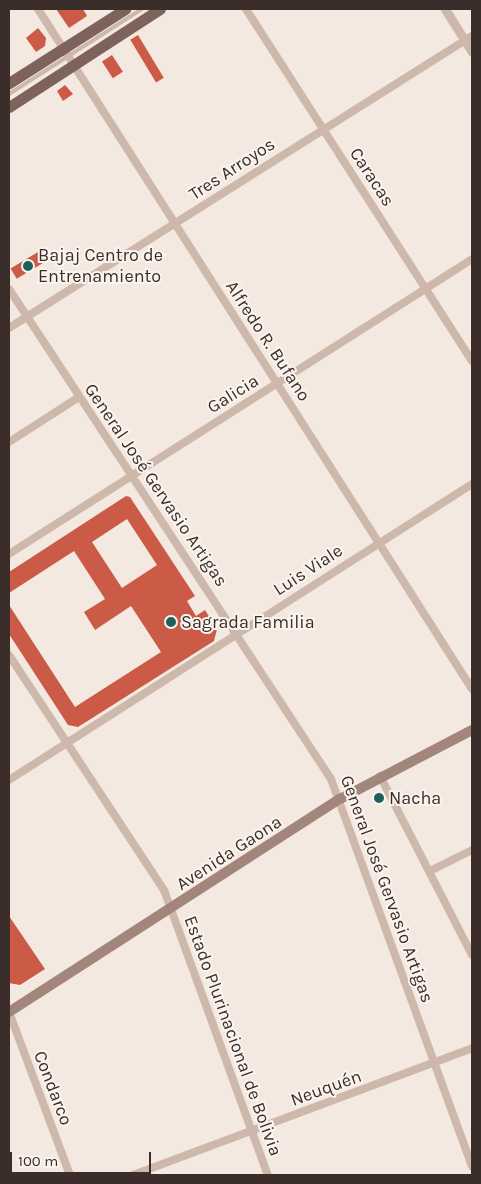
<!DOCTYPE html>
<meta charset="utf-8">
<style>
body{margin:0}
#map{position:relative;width:481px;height:1184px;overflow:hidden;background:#f4e9e0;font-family:Karla,sans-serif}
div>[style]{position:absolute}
.building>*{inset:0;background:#cb5a47;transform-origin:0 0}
.service>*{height:4px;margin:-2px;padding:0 2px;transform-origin:2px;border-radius:2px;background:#ceb7ab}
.minor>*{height:8px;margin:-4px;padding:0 4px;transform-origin:4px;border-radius:4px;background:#ceb7ab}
.tertiary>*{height:9px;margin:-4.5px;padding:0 4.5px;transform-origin:4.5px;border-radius:4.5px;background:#ceb7ab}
.secondary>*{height:10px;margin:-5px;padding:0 5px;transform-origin:5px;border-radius:5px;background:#a2867c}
.primary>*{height:11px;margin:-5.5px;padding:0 5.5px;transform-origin:5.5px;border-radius:5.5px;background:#7d635b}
.dots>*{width:14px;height:14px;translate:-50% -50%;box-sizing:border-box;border:2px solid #fbf3ed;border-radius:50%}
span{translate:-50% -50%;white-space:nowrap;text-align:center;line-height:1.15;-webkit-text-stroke:4px #fbf3ed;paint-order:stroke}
.street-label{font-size:18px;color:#3b2e2a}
.poi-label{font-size:18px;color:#3b2e2a}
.left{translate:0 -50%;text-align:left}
.frame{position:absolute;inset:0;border:10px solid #3b2e2a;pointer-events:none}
.scale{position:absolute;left:10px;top:1152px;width:141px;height:22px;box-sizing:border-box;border:2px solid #3b2e2a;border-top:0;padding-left:6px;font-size:15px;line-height:18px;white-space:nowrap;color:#3b2e2a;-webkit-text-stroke:4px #fbf3ed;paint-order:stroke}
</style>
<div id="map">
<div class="building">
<div style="clip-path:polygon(56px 9px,83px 9px,87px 16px,69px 28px)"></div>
<div style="clip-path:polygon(38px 28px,46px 38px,45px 46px,36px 52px,26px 38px)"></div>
<div style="left:138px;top:35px;width:50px;height:9px;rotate:59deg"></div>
<div style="left:112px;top:55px;width:20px;height:12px;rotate:57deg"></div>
<div style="clip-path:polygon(65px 85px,73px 94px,63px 101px,57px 91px)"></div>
<div style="left:38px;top:252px;width:12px;height:32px;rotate:59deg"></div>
<div style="clip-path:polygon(evenodd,126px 496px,130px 497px,195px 596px,187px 601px,196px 616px,205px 610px,217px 629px,214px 641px,78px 727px,68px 725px,9px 634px,9px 605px,75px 707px,161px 652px,131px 606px,95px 630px,84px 612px,105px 599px,74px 551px,9px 593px,9px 572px,126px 496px,127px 519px,157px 565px,122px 588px,92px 542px,127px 519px)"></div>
<div style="clip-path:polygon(9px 916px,45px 969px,20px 985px,9px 983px)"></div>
</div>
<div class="service">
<div style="left:9px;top:94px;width:158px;rotate:-32.6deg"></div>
</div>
<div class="minor">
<div style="left:38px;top:9px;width:807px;rotate:57.45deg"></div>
<div style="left:246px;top:9px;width:418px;rotate:57.3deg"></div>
<div style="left:9px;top:289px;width:586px;rotate:56.69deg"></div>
<div style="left:331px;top:779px;width:412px;rotate:70deg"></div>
<div style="left:9px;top:328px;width:547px;rotate:-32.24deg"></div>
<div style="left:9px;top:442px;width:83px;rotate:-32.7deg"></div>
<div style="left:9px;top:554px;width:549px;rotate:-32.5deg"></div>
<div style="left:9px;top:655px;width:282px;rotate:56.6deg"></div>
<div style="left:164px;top:890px;width:303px;rotate:70deg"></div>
<div style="left:380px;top:776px;width:201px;rotate:62.8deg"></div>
<div style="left:9px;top:780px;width:550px;rotate:-32.59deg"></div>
<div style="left:430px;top:871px;width:47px;rotate:-26.6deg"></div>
<div style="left:9px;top:1012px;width:174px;rotate:69.5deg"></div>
<div style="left:133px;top:1175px;width:362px;rotate:-20.5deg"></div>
</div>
<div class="tertiary">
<div style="left:445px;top:9px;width:51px;rotate:57.9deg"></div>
</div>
<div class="secondary">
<div style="left:9px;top:1012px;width:394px;rotate:-32.8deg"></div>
<div style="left:340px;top:799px;width:149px;rotate:-27.6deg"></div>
</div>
<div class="primary">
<div style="left:9px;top:83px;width:138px;rotate:-32.5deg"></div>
<div style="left:9px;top:107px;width:180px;rotate:-33deg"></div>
</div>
<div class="dots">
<div style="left:28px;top:266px;background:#1d5f5d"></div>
<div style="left:171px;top:622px;background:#1d5f5d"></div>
<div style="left:379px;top:798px;background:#1d5f5d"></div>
</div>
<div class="street-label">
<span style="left:232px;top:169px;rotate:-33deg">Tres Arroyos</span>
<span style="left:372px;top:177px;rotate:57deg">Caracas</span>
<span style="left:268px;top:341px;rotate:57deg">Alfredo R. Bufano</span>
<span style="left:233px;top:394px;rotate:-32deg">Galicia</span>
<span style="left:156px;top:485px;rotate:56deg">General José Gervasio Artigas</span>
<span style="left:308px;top:570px;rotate:-33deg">Luis Viale</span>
<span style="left:229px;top:853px;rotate:-33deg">Avenida Gaona</span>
<span style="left:387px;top:889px;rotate:70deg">General José Gervasio Artigas</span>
<span style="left:233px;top:1036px;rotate:70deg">Estado Plurinacional de Bolivia</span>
<span style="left:53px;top:1088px;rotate:69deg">Condarco</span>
<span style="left:326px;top:1088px;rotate:-20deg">Neuquén</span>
</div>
<div class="poi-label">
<span class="left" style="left:38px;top:266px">Bajaj Centro de<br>Entrenamiento</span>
<span class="left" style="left:181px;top:622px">Sagrada Familia</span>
<span class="left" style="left:389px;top:798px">Nacha</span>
</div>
<div class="frame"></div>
<div class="scale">100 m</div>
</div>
